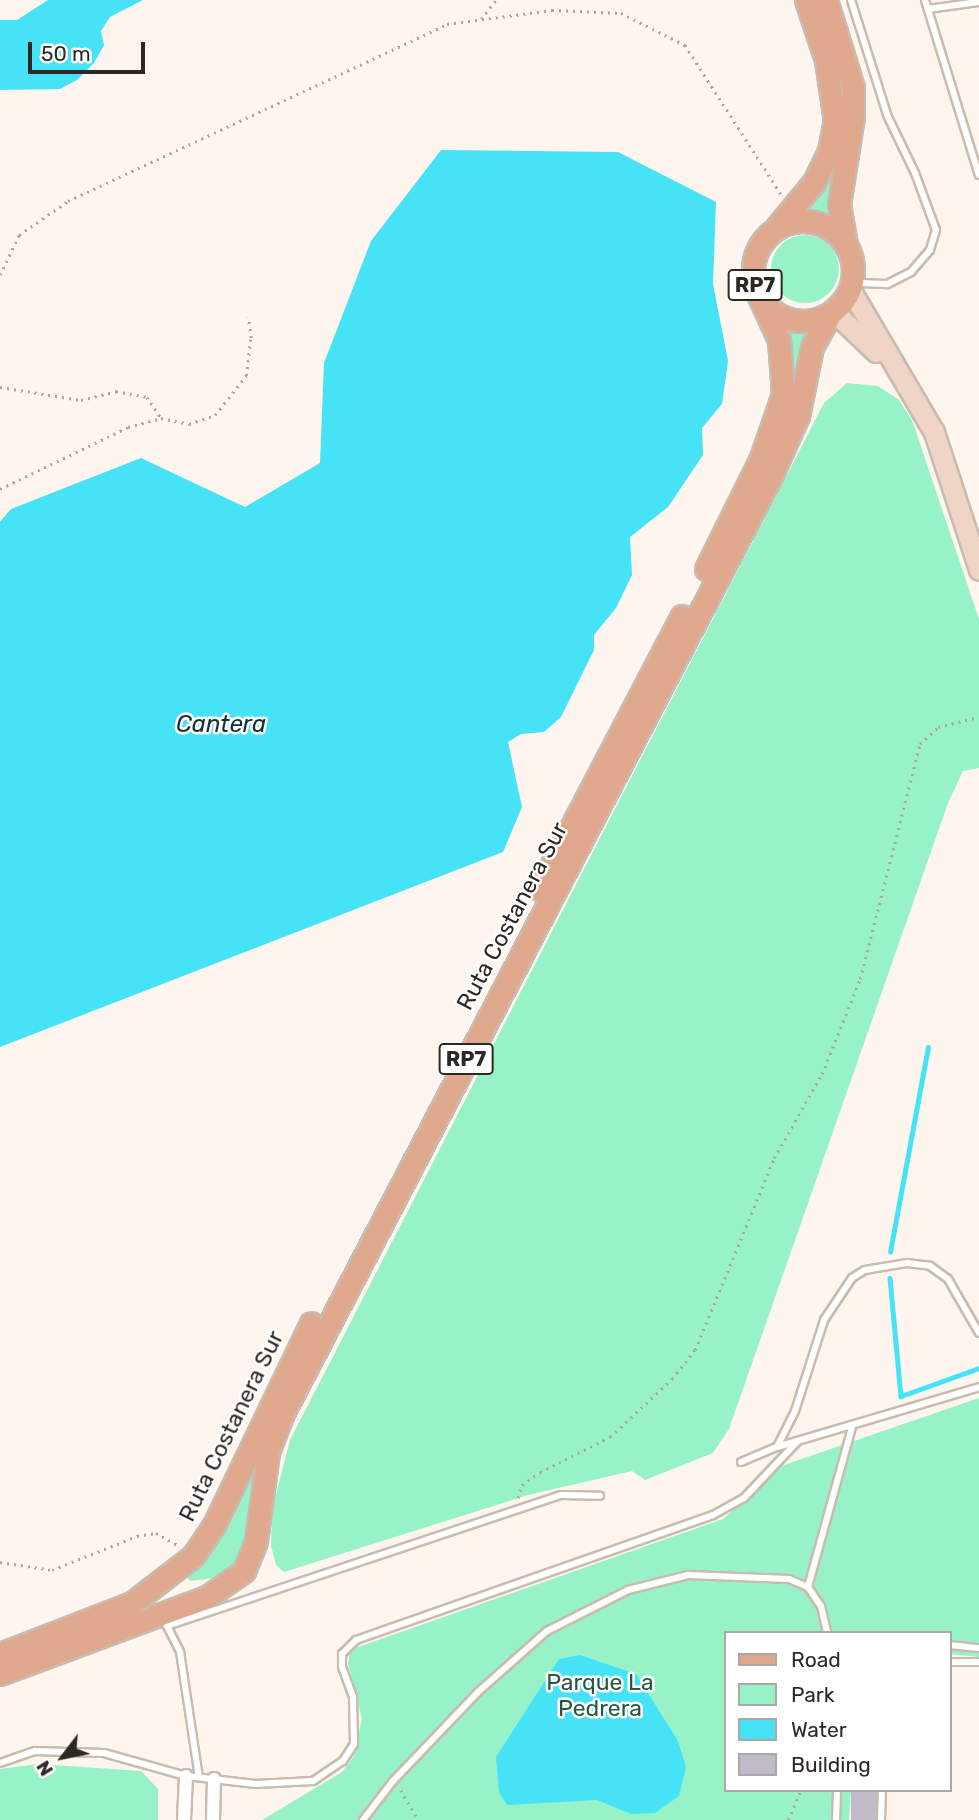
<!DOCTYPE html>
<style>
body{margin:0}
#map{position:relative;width:979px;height:1820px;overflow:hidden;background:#fef5ee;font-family:Rubik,sans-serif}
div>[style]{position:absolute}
.green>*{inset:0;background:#98f2c8}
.round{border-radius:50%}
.water>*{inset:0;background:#46e3f6}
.stream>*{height:4.5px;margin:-2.25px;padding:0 2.25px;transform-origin:2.25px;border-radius:2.25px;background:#46e3f6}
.building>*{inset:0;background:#c1bac9;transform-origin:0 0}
.path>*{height:2.5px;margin-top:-1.25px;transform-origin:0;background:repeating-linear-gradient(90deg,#ada6a0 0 2px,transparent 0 7px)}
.roads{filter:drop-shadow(2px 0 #c9bbaf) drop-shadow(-2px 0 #c9bbaf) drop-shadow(0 2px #c9bbaf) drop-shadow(0 -2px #c9bbaf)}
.lane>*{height:6px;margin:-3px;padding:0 3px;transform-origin:3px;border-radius:3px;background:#fff}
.street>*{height:12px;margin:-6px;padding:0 6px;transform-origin:6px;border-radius:6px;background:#fff}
.secondary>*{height:19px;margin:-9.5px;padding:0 9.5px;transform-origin:9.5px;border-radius:9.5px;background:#f0d4c6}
.primary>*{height:21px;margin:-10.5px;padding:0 10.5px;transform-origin:10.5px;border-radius:10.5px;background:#e0a98e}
.primary>.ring{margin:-10.5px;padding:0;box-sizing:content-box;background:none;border:21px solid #e0a98e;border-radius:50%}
span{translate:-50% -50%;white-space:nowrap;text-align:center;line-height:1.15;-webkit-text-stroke:5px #fff;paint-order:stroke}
.shield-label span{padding:2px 5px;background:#fff;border:2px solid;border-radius:5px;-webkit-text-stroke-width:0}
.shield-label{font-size:21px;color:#2d2823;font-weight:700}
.street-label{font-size:23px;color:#2d2823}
.park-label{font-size:23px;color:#285843}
.water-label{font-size:24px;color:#173034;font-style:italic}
.legend{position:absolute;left:724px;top:1631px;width:228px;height:161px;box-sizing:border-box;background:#fff;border:2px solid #aba9a7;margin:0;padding:9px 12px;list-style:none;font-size:21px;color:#2d2823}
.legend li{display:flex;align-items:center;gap:14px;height:35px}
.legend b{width:35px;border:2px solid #aba9a7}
.north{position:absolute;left:28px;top:1722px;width:70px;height:70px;-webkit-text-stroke:5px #fff;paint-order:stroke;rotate:238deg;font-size:19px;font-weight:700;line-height:28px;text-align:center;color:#2d2823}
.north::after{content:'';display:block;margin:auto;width:24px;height:32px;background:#2d2823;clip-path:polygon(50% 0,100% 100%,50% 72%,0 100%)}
.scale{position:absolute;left:28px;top:42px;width:117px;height:32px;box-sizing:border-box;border:4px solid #2d2823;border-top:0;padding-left:9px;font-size:21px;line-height:24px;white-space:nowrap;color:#2d2823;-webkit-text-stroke:5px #fff;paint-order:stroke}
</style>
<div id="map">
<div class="green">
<div style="clip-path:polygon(834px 72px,840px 73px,847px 114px,836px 229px,801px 213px,819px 185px)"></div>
<div class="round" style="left:771px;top:235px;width:68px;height:68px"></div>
<div style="clip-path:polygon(782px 328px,798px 333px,819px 329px,805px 355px,788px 433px,284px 1404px,262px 1463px,250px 1547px,243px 1564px,222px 1577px,190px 1581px,184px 1573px,208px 1555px,250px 1480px,285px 1394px,781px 439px,791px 373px)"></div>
<div style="clip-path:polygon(847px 383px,878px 386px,899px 400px,912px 420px,979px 619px,979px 768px,963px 771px,948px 803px,729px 1429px,713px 1453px,645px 1480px,632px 1471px,528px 1495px,284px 1572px,276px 1565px,271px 1546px,272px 1510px,290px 1440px,824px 403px)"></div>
<div style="clip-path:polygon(979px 1398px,979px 1657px,949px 1654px,949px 1633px,725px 1633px,725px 1790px,851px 1790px,849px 1820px,262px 1820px,342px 1772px,353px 1758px,362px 1719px,348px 1663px,350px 1653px,358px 1647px,723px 1519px,784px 1465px)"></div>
<div style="clip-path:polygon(38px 1764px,141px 1771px,158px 1789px,158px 1820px,0 1820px,0 1769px)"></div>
</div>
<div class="water">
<div style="clip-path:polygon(48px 0,143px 0,110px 17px,101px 31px,104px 45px,94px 63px,77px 80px,60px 89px,0 90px,0 20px,17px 20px)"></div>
<div style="clip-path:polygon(441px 150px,618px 152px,716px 202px,713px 284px,728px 361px,722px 404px,702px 428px,703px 455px,668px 507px,630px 537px,632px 575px,616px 608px,594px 635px,594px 650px,561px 717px,544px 732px,521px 734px,508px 742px,522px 807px,503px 852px,0 1047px,0 522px,11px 509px,141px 458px,245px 507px,320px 463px,324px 363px,371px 241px)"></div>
<div style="clip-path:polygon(580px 1655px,636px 1674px,678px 1741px,686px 1767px,679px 1796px,655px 1813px,631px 1814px,597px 1800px,507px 1805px,499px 1792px,496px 1757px,559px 1659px)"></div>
</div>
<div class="stream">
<div style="left:890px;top:1252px;width:208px;rotate:-79.5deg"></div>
<div style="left:890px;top:1278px;width:119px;rotate:84.7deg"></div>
<div style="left:901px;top:1396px;width:83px;rotate:-19.7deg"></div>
</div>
<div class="building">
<div style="left:851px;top:1790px;width:27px;height:30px"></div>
</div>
<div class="path">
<div style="left:481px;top:19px;width:24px;rotate:-52deg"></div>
<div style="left:0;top:275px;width:44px;rotate:-64.6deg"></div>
<div style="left:19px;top:235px;width:60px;rotate:-34.8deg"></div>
<div style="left:68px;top:201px;width:418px;rotate:-25deg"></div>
<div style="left:447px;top:24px;width:106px;rotate:-7.6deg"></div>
<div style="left:552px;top:10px;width:69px;rotate:2.5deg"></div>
<div style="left:621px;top:13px;width:72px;rotate:26.6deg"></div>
<div style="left:685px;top:45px;width:177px;rotate:57.2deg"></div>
<div style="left:0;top:387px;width:82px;rotate:9.1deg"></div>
<div style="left:81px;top:400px;width:36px;rotate:-14deg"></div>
<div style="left:116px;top:391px;width:32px;rotate:11deg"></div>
<div style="left:147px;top:397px;width:25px;rotate:56deg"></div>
<div style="left:0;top:489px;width:142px;rotate:-25.8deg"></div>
<div style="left:128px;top:427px;width:34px;rotate:-15deg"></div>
<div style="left:161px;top:418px;width:29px;rotate:12deg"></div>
<div style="left:189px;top:424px;width:28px;rotate:-19deg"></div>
<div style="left:215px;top:415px;width:50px;rotate:-51.5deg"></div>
<div style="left:246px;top:376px;width:38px;rotate:-83deg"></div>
<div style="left:251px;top:338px;width:21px;rotate:-98deg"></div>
<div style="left:518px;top:1498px;width:14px;rotate:-73deg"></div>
<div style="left:522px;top:1485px;width:22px;rotate:-36deg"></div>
<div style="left:540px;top:1472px;width:78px;rotate:-26.6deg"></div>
<div style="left:610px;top:1437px;width:85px;rotate:-43.1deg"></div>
<div style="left:672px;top:1379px;width:37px;rotate:-52deg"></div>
<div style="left:695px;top:1350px;width:208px;rotate:-67.6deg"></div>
<div style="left:774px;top:1158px;width:97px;rotate:-60.3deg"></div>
<div style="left:822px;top:1074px;width:102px;rotate:-68.2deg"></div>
<div style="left:860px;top:979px;width:243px;rotate:-75.7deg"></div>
<div style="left:920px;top:744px;width:25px;rotate:-43deg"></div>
<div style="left:938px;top:727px;width:42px;rotate:-13.7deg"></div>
<div style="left:0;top:1562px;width:53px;rotate:8.7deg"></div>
<div style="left:52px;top:1570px;width:92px;rotate:-21.8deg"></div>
<div style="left:137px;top:1536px;width:19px;rotate:-9deg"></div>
<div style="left:156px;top:1533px;width:25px;rotate:29deg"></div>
<div style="left:401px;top:1790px;width:34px;rotate:60deg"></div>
<div style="left:788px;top:1820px;width:33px;rotate:-67deg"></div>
</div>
<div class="roads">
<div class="lane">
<div style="left:851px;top:0;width:123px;rotate:72.5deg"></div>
<div style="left:888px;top:117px;width:62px;rotate:64.3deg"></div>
<div style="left:915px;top:173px;width:61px;rotate:69.8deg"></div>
<div style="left:936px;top:230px;width:21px;rotate:107deg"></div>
<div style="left:930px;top:250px;width:29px;rotate:131deg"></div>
<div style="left:911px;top:272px;width:27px;rotate:153deg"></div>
<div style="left:887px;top:284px;width:35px;rotate:-178deg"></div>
<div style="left:925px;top:0;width:183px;rotate:72.9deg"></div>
<div style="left:928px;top:9px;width:51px;rotate:-7.8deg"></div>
<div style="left:777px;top:1447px;width:40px;rotate:-63.4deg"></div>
<div style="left:795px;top:1411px;width:96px;rotate:-72.3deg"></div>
<div style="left:824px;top:1320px;width:50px;rotate:-56.3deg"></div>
<div style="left:852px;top:1278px;width:15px;rotate:-32deg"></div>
<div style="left:865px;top:1270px;width:43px;rotate:-9.5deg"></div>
<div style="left:907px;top:1263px;width:23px;rotate:7deg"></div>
<div style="left:930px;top:1266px;width:22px;rotate:36deg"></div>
<div style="left:948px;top:1279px;width:62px;rotate:60.1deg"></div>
<div style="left:741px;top:1462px;width:39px;rotate:-23deg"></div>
<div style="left:777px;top:1447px;width:211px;rotate:-16.5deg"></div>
<div style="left:808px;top:1587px;width:166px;rotate:-74.6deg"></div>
<div style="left:165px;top:1622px;width:34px;rotate:63deg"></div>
<div style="left:180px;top:1652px;width:126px;rotate:81.4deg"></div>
<div style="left:167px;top:1626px;width:415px;rotate:-18.4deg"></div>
<div style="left:561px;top:1495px;width:39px;rotate:1deg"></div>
<div style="left:949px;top:1645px;width:30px;rotate:6deg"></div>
<div style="left:949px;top:1662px;width:30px"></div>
<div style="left:0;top:1763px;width:37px;rotate:-19deg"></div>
<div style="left:35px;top:1751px;width:69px;rotate:1.7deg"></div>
<div style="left:104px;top:1753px;width:85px;rotate:15.7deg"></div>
<div style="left:186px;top:1776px;width:70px;rotate:6.5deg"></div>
<div style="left:256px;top:1784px;width:57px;rotate:-3deg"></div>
<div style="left:313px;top:1781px;width:36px;rotate:-34deg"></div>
<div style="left:343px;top:1761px;width:20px;rotate:-57deg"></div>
<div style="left:354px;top:1744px;width:47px;rotate:-91.2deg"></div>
<div style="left:353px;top:1697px;width:32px;rotate:-110deg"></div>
<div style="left:342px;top:1667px;width:13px;rotate:-90deg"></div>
<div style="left:342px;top:1654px;width:20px;rotate:-45deg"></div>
<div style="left:356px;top:1640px;width:378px;rotate:-19.3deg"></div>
<div style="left:713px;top:1515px;width:35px;rotate:-29deg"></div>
<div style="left:744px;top:1498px;width:77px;rotate:-46.6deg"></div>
<div style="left:363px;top:1820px;width:49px;rotate:-52.4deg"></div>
<div style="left:393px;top:1781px;width:123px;rotate:-46.3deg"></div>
<div style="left:478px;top:1692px;width:92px;rotate:-41.5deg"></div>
<div style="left:547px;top:1631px;width:91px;rotate:-26.8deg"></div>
<div style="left:628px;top:1590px;width:62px;rotate:-14deg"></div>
<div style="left:688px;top:1575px;width:101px;rotate:2.3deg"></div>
<div style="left:789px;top:1579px;width:21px;rotate:23deg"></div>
<div style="left:808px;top:1587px;width:23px;rotate:56deg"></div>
<div style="left:821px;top:1606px;width:28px;rotate:77deg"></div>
<div style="left:836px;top:1820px;width:30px;rotate:-88deg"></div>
<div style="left:881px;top:1820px;width:30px;rotate:-88deg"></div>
</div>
<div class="street">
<div style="left:184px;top:1820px;width:44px;rotate:-87.4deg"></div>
<div style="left:213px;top:1820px;width:41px;rotate:-88.6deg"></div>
</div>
<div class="secondary">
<div style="left:850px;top:289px;width:166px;rotate:59.6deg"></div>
<div style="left:934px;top:432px;width:145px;rotate:71.9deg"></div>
<div style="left:834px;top:312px;width:58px;rotate:43.6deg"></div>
</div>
<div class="primary">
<div style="left:826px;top:0;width:92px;rotate:72.9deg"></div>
<div style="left:853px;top:88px;width:28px;rotate:90deg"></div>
<div style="left:853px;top:116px;width:89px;rotate:99deg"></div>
<div style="left:839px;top:204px;width:42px;rotate:80.3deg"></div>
<div class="ring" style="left:753px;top:221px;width:79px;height:79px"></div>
<div style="left:776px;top:228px;width:60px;rotate:-50.4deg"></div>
<div style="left:814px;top:182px;width:34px;rotate:-64deg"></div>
<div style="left:829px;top:151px;width:31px;rotate:-79deg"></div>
<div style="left:835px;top:121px;width:62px;rotate:-98.4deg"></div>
<div style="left:826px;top:60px;width:63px;rotate:-108.4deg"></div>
<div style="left:706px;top:569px;width:124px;rotate:-63.6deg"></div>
<div style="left:761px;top:458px;width:68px;rotate:-71deg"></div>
<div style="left:783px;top:394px;width:54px;rotate:-94.2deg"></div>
<div style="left:779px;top:340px;width:53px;rotate:-114.6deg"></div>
<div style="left:539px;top:889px;width:308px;rotate:-62.4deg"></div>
<div style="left:0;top:1654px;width:142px;rotate:-21.1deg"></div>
<div style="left:132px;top:1603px;width:77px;rotate:-37.6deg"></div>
<div style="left:193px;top:1556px;width:37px;rotate:-56deg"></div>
<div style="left:214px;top:1525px;width:224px;rotate:-64.3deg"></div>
<div style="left:0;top:1674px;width:221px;rotate:-20.4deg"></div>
<div style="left:207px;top:1597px;width:45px;rotate:-35.1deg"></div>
<div style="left:244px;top:1571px;width:32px;rotate:-68deg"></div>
<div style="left:256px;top:1541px;width:90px;rotate:-82.3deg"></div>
<div style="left:268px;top:1452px;width:42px;rotate:-69deg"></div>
<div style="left:283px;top:1413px;width:1059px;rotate:-62.49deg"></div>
<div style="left:772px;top:474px;width:64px;rotate:-65.9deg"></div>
<div style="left:798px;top:416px;width:70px;rotate:-78.5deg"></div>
<div style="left:812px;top:347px;width:37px;rotate:-61deg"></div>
</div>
</div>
<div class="shield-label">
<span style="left:755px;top:285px">RP7</span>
<span style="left:466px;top:1059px">RP7</span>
</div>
<div class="street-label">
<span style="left:512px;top:916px;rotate:-62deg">Ruta Costanera Sur</span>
<span style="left:231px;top:1426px;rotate:-64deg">Ruta Costanera Sur</span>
</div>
<div class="park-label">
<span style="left:600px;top:1695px">Parque La<br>Pedrera</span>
</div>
<div class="water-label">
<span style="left:221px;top:725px">Cantera</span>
</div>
<ul class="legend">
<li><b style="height:9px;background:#e0a98e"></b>Road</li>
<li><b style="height:19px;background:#98f2c8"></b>Park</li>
<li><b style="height:19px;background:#46e3f6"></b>Water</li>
<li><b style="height:19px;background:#c1bac9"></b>Building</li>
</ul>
<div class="north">N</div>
<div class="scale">50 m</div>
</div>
